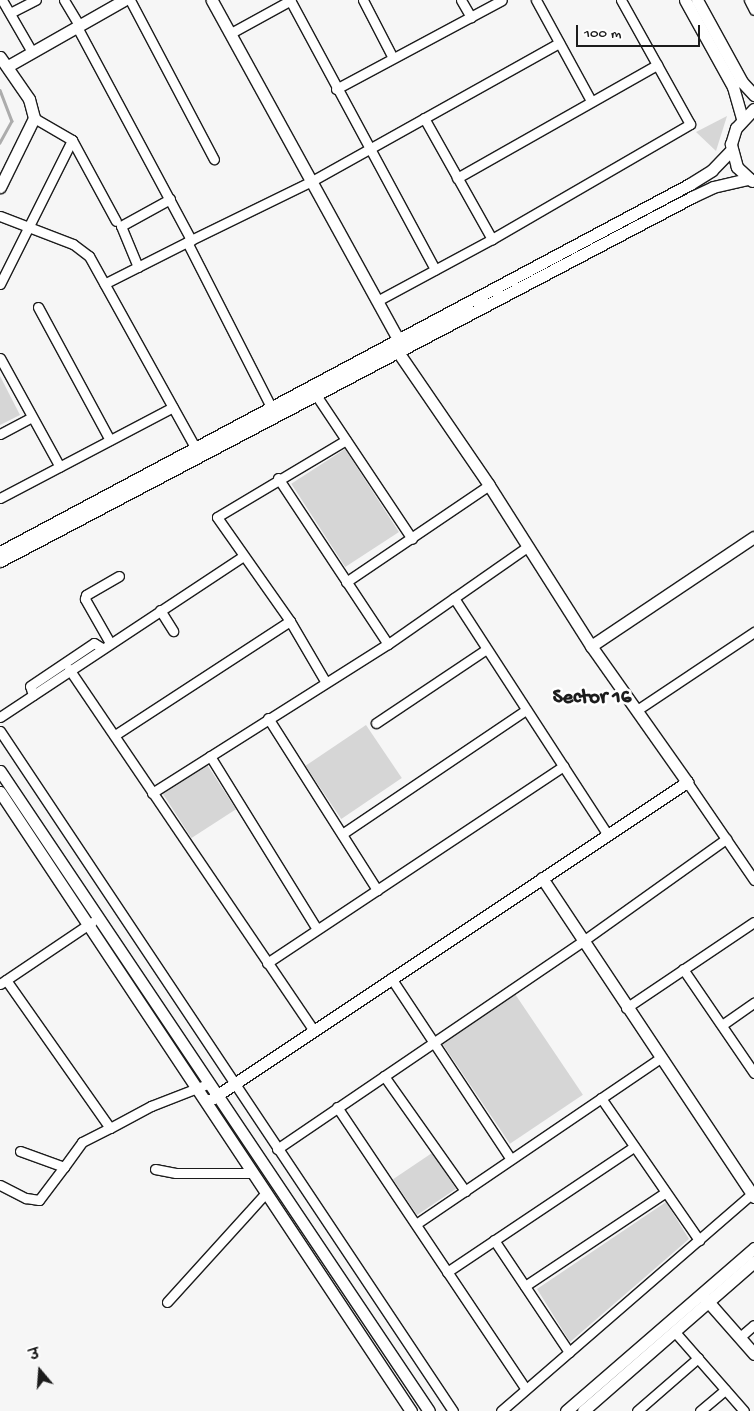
<!DOCTYPE html>
<meta charset="utf-8">
<style>
body{margin:0}
#map{position:relative;width:754px;height:1411px;overflow:hidden;background:#f6f6f6;font-family:"Gochi Hand","Playpen Sans Deva",sans-serif}
div>[style]{position:absolute}
.green>*{inset:0;background:#d6d6d6;transform-origin:0 0}
.stream>*{height:2.5px;margin:-1.25px;padding:0 1.25px;transform-origin:1.25px;border-radius:1.25px;background:#acacac}
.roads{filter:drop-shadow(1px 0 #1c1c1c) drop-shadow(-1px 0 #1c1c1c) drop-shadow(0 1px #1c1c1c) drop-shadow(0 -1px #1c1c1c)}
.minor>*{height:9px;margin:-4.5px;padding:0 4.5px;transform-origin:4.5px;border-radius:4.5px;background:#fff}
.tertiary>*{height:11px;margin:-5.5px;padding:0 5.5px;transform-origin:5.5px;border-radius:5.5px;background:#fff}
span{translate:-50% -50%;white-space:nowrap;text-align:center;line-height:1.15;-webkit-text-stroke:5px #fff;paint-order:stroke}
.district-label{font-size:21px;color:#1c1c1c;font-weight:700}
.north{position:absolute;left:15px;top:1346px;width:50px;height:50px;-webkit-text-stroke:4px #fff;paint-order:stroke;rotate:342deg;font-size:14px;font-weight:700;line-height:20px;text-align:center;color:#1c1c1c}
.north::after{content:'';display:block;margin:auto;width:18px;height:22px;background:#1c1c1c;clip-path:polygon(50% 0,100% 100%,50% 72%,0 100%)}
.scale{position:absolute;left:576px;top:25px;width:124px;height:22px;box-sizing:border-box;border:2px solid #1c1c1c;border-top:0;padding-left:6px;font-size:15px;line-height:18px;white-space:nowrap;color:#1c1c1c;-webkit-text-stroke:4px #fff;paint-order:stroke}
</style>
<div id="map">
<div class="green">
<div style="clip-path:polygon(727px 116px,716px 151px,696px 132px)"></div>
<div style="clip-path:polygon(0 376px,20px 415px,0 425px)"></div>
<div style="left:345px;top:449px;width:99px;height:64px;rotate:57deg"></div>
<div style="left:366px;top:725px;width:64px;height:73px;rotate:56deg"></div>
<div style="left:206px;top:763px;width:55px;height:53px;rotate:57deg"></div>
<div style="left:513px;top:991px;width:125px;height:88px;rotate:56deg"></div>
<div style="left:432px;top:1153px;width:43px;height:47px;rotate:56deg"></div>
<div style="clip-path:polygon(666px 1202px,689px 1239px,570px 1342px,537px 1289px)"></div>
</div>
<div class="stream">
<div style="left:0;top:90px;width:33px;rotate:69deg"></div>
<div style="left:12px;top:121px;width:25px;rotate:119deg"></div>
</div>
<div class="roads">
<div class="minor">
<div style="left:2px;top:0;width:60px;rotate:60deg"></div>
<div style="left:64px;top:0;width:29px;rotate:59deg"></div>
<div style="left:130px;top:0;width:180px;rotate:62.2deg"></div>
<div style="left:290px;top:0;width:306px;rotate:61.7deg"></div>
<div style="left:363px;top:0;width:65px;rotate:62.7deg"></div>
<div style="left:461px;top:0;width:20px;rotate:60deg"></div>
<div style="left:536px;top:0;width:115px;rotate:61.4deg"></div>
<div style="left:749px;top:0;width:11px;rotate:63deg"></div>
<div style="left:10px;top:13px;width:29px;rotate:-27deg"></div>
<div style="left:77px;top:27px;width:242px;rotate:61.8deg"></div>
<div style="left:191px;top:240px;width:97px;rotate:153.2deg"></div>
<div style="left:231px;top:33px;width:68px;rotate:-28.8deg"></div>
<div style="left:336px;top:89px;width:188px;rotate:-28.2deg"></div>
<div style="left:424px;top:118px;width:139px;rotate:60.7deg"></div>
<div style="left:72px;top:140px;width:92px;rotate:61.5deg"></div>
<div style="left:457px;top:178px;width:230px;rotate:-29.5deg"></div>
<div style="left:0;top:216px;width:78px;rotate:21deg"></div>
<div style="left:73px;top:244px;width:20px;rotate:37deg"></div>
<div style="left:89px;top:256px;width:225px;rotate:61deg"></div>
<div style="left:191px;top:240px;width:135px;rotate:-26deg"></div>
<div style="left:312px;top:181px;width:283px;rotate:-29.2deg"></div>
<div style="left:187px;top:242px;width:185px;rotate:63deg"></div>
<div style="left:138px;top:267px;width:44px;rotate:-112.5deg"></div>
<div style="left:121px;top:226px;width:56px;rotate:-28.9deg"></div>
<div style="left:0;top:284px;width:161px;rotate:-63.4deg"></div>
<div style="left:72px;top:140px;width:44px;rotate:-149.9deg"></div>
<div style="left:377px;top:301px;width:131px;rotate:-28.3deg"></div>
<div style="left:492px;top:239px;width:229px;rotate:-30.1deg"></div>
<div style="left:690px;top:124px;width:142px;rotate:-119.1deg"></div>
<div style="left:38px;top:307px;width:151px;rotate:61.6deg"></div>
<div style="left:0;top:358px;width:124px;rotate:61.2deg"></div>
<div style="left:312px;top:389px;width:180px;rotate:56.3deg"></div>
<div style="left:0;top:434px;width:36px;rotate:-28deg"></div>
<div style="left:278px;top:478px;width:199px;rotate:56.5deg"></div>
<div style="left:0;top:498px;width:195px;rotate:-27.7deg"></div>
<div style="left:346px;top:582px;width:173px;rotate:-34.1deg"></div>
<div style="left:454px;top:598px;width:283px;rotate:57deg"></div>
<div style="left:160px;top:610px;width:25px;rotate:58deg"></div>
<div style="left:110px;top:643px;width:51px;rotate:-119.6deg"></div>
<div style="left:85px;top:599px;width:4px;rotate:-76deg"></div>
<div style="left:86px;top:595px;width:38px;rotate:-30deg"></div>
<div style="left:69px;top:669px;width:436px;rotate:55.9deg"></div>
<div style="left:325px;top:681px;width:69px;rotate:-120.3deg"></div>
<div style="left:290px;top:621px;width:127px;rotate:-125.1deg"></div>
<div style="left:217px;top:517px;width:150px;rotate:-30.8deg"></div>
<div style="left:33px;top:695px;width:9px;rotate:-108deg"></div>
<div style="left:30px;top:686px;width:77px;rotate:-33.9deg"></div>
<div style="left:94px;top:643px;width:9px;rotate:32deg"></div>
<div style="left:637px;top:710px;width:141px;rotate:-33.7deg"></div>
<div style="left:0;top:717px;width:291px;rotate:-33.5deg"></div>
<div style="left:268px;top:718px;width:204px;rotate:57.6deg"></div>
<div style="left:376px;top:723px;width:131px;rotate:-33.8deg"></div>
<div style="left:0;top:731px;width:817px;rotate:56.33deg"></div>
<div style="left:115px;top:735px;width:209px;rotate:-33.1deg"></div>
<div style="left:210px;top:756px;width:203px;rotate:58.3deg"></div>
<div style="left:687px;top:782px;width:119px;rotate:55.6deg"></div>
<div style="left:152px;top:793px;width:279px;rotate:-32.3deg"></div>
<div style="left:388px;top:644px;width:169px;rotate:-34.9deg"></div>
<div style="left:342px;top:834px;width:222px;rotate:-34deg"></div>
<div style="left:267px;top:963px;width:356px;rotate:-33.6deg"></div>
<div style="left:683px;top:969px;width:126px;rotate:55.7deg"></div>
<div style="left:391px;top:978px;width:217px;rotate:56.5deg"></div>
<div style="left:6px;top:980px;width:181px;rotate:54.9deg"></div>
<div style="left:110px;top:1128px;width:47px;rotate:-28.2deg"></div>
<div style="left:151px;top:1106px;width:63px;rotate:-21.3deg"></div>
<div style="left:0;top:984px;width:111px;rotate:-34deg"></div>
<div style="left:626px;top:1008px;width:154px;rotate:-33.9deg"></div>
<div style="left:722px;top:1025px;width:39px;rotate:-35deg"></div>
<div style="left:384px;top:1076px;width:141px;rotate:54.8deg"></div>
<div style="left:601px;top:1098px;width:173px;rotate:55.4deg"></div>
<div style="left:337px;top:1107px;width:339px;rotate:56.2deg"></div>
<div style="left:277px;top:1149px;width:370px;rotate:-34.2deg"></div>
<div style="left:583px;top:941px;width:176px;rotate:-35.5deg"></div>
<div style="left:20px;top:1151px;width:47px;rotate:20deg"></div>
<div style="left:64px;top:1167px;width:31px;rotate:-54deg"></div>
<div style="left:82px;top:1142px;width:31px;rotate:-27deg"></div>
<div style="left:155px;top:1169px;width:21px;rotate:11deg"></div>
<div style="left:176px;top:1173px;width:77px"></div>
<div style="left:0;top:1185px;width:29px;rotate:27deg"></div>
<div style="left:26px;top:1198px;width:13px;rotate:9deg"></div>
<div style="left:39px;top:1200px;width:41px;rotate:-52.9deg"></div>
<div style="left:416px;top:1224px;width:295px;rotate:-34.2deg"></div>
<div style="left:494px;top:1240px;width:135px;rotate:56.2deg"></div>
<div style="left:447px;top:1272px;width:225px;rotate:-33.8deg"></div>
<div style="left:525px;top:1286px;width:169px;rotate:-33.7deg"></div>
<div style="left:167px;top:1302px;width:147px;rotate:-47.8deg"></div>
<div style="left:674px;top:1331px;width:106px;rotate:48.8deg"></div>
<div style="left:740px;top:1337px;width:18px;rotate:-41deg"></div>
<div style="left:501px;top:1411px;width:335px;rotate:-40.9deg"></div>
<div style="left:637px;top:1411px;width:81px;rotate:-41deg"></div>
<div style="left:700px;top:1411px;width:33px;rotate:-40deg"></div>
</div>
<div class="tertiary">
<div style="left:685px;top:0;width:99px;rotate:61.1deg"></div>
<div style="left:733px;top:87px;width:32px;rotate:74deg"></div>
<div style="left:697px;top:0;width:94px;rotate:61.2deg"></div>
<div style="left:742px;top:82px;width:18px;rotate:47deg"></div>
<div style="left:0;top:57px;width:51px;rotate:55.4deg"></div>
<div style="left:29px;top:99px;width:20px;rotate:75deg"></div>
<div style="left:34px;top:118px;width:77px;rotate:116.2deg"></div>
<div style="left:8px;top:66px;width:133px;rotate:-29.6deg"></div>
<div style="left:752px;top:181px;width:21px;rotate:-137deg"></div>
<div style="left:737px;top:167px;width:24px;rotate:-105deg"></div>
<div style="left:731px;top:144px;width:17px;rotate:-73deg"></div>
<div style="left:736px;top:128px;width:26px;rotate:-47deg"></div>
<div style="left:0;top:552px;width:782px;rotate:-28.07deg"></div>
<div style="left:690px;top:184px;width:26px;rotate:-32deg"></div>
<div style="left:712px;top:170px;width:28px;rotate:-46deg"></div>
<div style="left:0;top:561px;width:782px;rotate:-27.74deg"></div>
<div style="left:692px;top:197px;width:23px;rotate:-25deg"></div>
<div style="left:713px;top:187px;width:37px;rotate:-13deg"></div>
<div style="left:591px;top:646px;width:196px;rotate:-33.8deg"></div>
<div style="left:0;top:771px;width:770px;rotate:56.17deg"></div>
<div style="left:0;top:792px;width:743px;rotate:56.42deg"></div>
<div style="left:542px;top:878px;width:383px;rotate:56.4deg"></div>
<div style="left:207px;top:1102px;width:577px;rotate:-33.69deg"></div>
<div style="left:687px;top:782px;width:166px;rotate:-125.2deg"></div>
<div style="left:591px;top:646px;width:191px;rotate:-122.4deg"></div>
<div style="left:489px;top:485px;width:161px;rotate:-124.4deg"></div>
<div style="left:398px;top:352px;width:13px;rotate:-90deg"></div>
<div style="left:398px;top:339px;width:387px;rotate:-118.8deg"></div>
<div style="left:704px;top:1297px;width:76px;rotate:48.7deg"></div>
<div style="left:566px;top:1411px;width:249px;rotate:-40.9deg"></div>
<div style="left:583px;top:1411px;width:227px;rotate:-41.1deg"></div>
</div>
</div>
<div class="district-label">
<span style="left:592px;top:699px">Sector 16</span>
</div>
<div class="north">उ</div>
<div class="scale">100 m</div>
</div>
